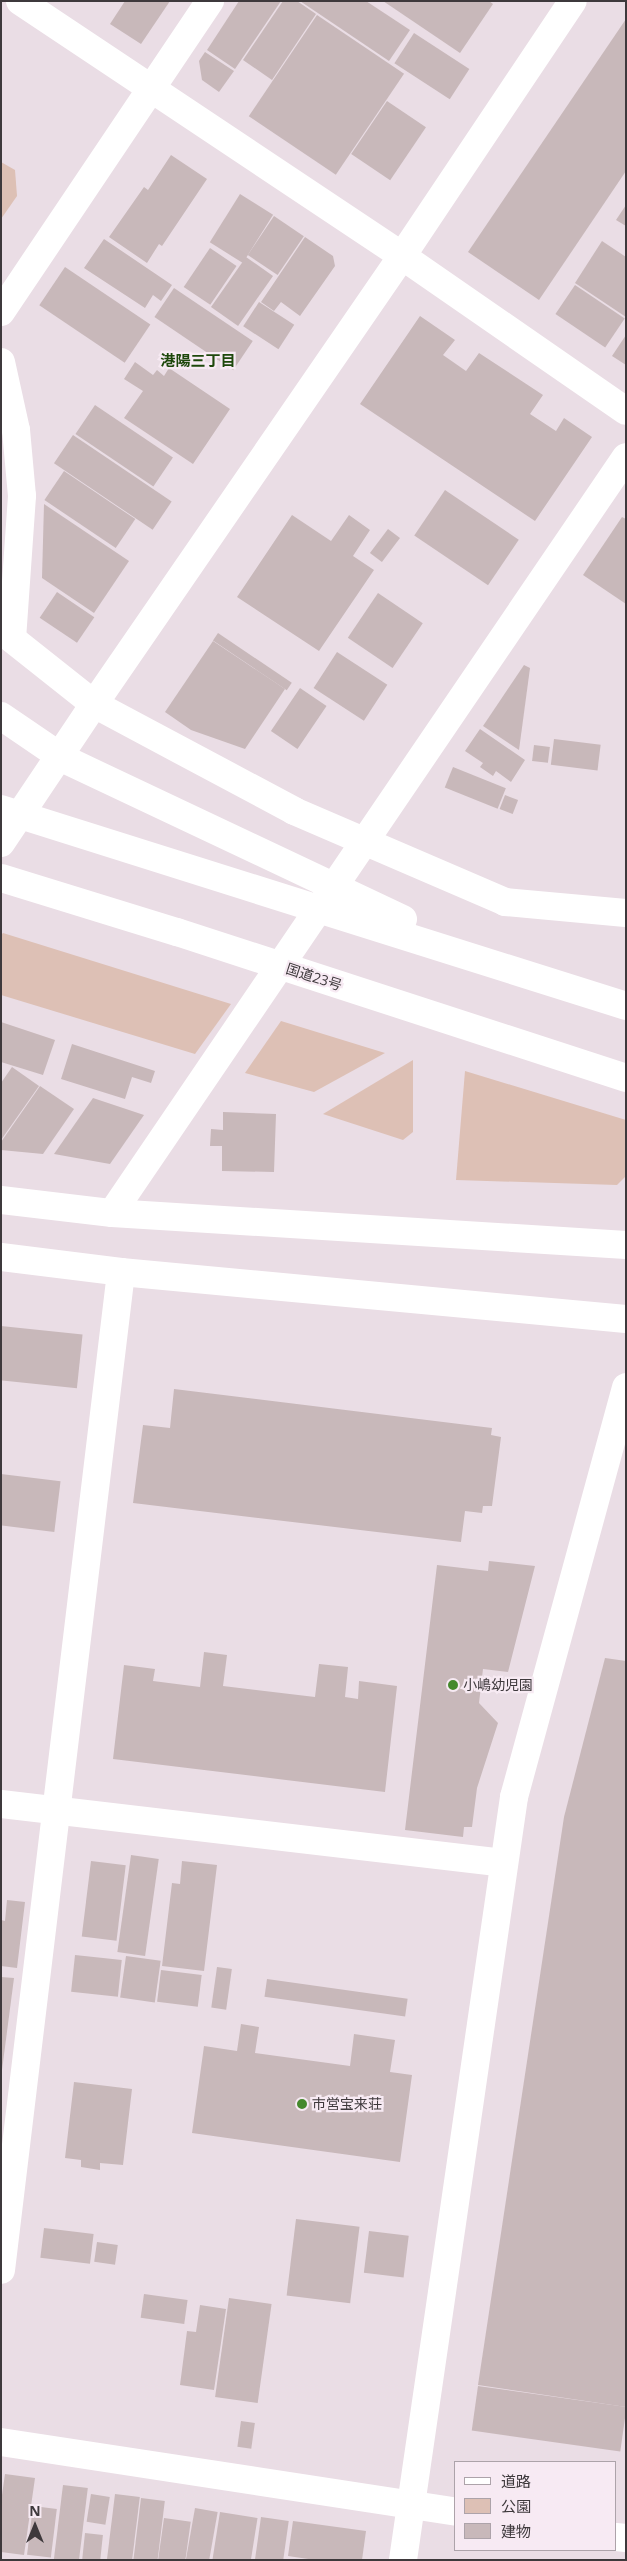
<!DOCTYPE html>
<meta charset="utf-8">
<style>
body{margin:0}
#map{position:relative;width:627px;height:2561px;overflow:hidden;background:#eadde5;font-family:"Open Sans","Noto Sans JP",sans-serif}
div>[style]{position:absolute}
.green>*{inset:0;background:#ddc0b5}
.building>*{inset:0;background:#c8b8ba;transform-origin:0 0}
.minor>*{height:28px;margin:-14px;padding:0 14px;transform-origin:14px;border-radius:14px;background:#fff}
.highway>*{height:28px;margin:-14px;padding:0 14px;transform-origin:14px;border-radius:14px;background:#fff}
.dots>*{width:14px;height:14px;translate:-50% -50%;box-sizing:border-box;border:2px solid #f7eaf3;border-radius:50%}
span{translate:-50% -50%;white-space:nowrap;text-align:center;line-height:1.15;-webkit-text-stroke:4.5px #f7eaf3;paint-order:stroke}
.street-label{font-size:14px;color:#3e393c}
.poi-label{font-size:14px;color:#3e393c}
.left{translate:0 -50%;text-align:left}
.neighbourhood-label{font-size:15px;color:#1e480c;font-weight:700}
.frame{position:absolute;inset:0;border:2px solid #3e393c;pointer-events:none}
.legend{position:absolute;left:454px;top:2461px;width:162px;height:90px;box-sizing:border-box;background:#f7eaf3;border:1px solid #ada3aa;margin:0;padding:6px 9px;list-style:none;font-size:15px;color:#3e393c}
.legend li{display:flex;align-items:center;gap:10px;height:25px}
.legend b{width:25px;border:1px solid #ada3aa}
.north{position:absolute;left:10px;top:2501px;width:50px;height:50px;-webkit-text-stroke:4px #f7eaf3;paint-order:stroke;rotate:0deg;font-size:14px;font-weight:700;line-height:20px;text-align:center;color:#3e393c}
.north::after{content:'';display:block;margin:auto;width:18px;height:22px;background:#3e393c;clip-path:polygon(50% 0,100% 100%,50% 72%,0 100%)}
</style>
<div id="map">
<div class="green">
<div style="clip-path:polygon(1px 162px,15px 170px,17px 196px,1px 219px)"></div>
<div style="clip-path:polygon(3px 933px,231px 1004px,195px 1054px,1px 995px,1px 935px)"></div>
<div style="clip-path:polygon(281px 1021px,385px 1053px,314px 1092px,245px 1073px)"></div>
<div style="clip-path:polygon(413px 1060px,413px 1132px,403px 1140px,323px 1114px)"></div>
<div style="clip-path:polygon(465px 1071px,626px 1120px,626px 1176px,617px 1185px,456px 1180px)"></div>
</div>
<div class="building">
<div style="clip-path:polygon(125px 1px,170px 1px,141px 44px,110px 24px)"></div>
<div style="clip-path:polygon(239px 1px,281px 1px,235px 69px,207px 50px)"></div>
<div style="clip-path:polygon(283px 1px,297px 1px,316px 14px,272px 80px,243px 60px)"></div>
<div style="clip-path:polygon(300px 1px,366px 1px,410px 30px,389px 61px)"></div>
<div style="clip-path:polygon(383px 1px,489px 1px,493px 4px,460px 53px)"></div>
<div style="left:317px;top:15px;width:105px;height:122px;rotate:34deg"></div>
<div style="clip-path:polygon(626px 19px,626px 171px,539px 300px,468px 252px)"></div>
<div style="left:414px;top:33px;width:66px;height:36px;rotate:33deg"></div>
<div style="clip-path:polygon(205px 52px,234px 71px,219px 92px,202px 80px,199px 61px)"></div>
<div style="left:387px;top:101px;width:47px;height:64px;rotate:34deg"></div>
<div style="clip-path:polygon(171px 155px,207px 179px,162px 246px,159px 244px,147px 263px,109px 237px,144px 187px,148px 190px)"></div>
<div style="left:240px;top:194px;width:39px;height:57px;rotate:32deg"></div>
<div style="clip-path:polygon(626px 205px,626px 226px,616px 220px)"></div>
<div style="left:274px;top:216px;width:36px;height:47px;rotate:34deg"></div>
<div style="clip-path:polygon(305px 237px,333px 256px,335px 266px,300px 316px,281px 302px,274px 311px,261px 302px)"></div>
<div style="clip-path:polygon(104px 239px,172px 285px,161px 301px,153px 295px,145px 308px,84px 268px)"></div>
<div style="clip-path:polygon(602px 241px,626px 257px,626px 317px,575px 283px)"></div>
<div style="left:210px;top:248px;width:32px;height:47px;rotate:34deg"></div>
<div style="left:246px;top:257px;width:33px;height:61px;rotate:35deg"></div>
<div style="left:65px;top:267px;width:103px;height:46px;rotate:34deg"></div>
<div style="left:575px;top:285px;width:60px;height:35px;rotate:34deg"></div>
<div style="left:174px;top:288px;width:95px;height:35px;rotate:34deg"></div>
<div style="left:259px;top:302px;width:42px;height:29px;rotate:33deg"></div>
<div style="clip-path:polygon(420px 316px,455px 340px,443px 355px,466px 371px,479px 353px,543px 395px,530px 414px,556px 431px,564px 418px,592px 437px,535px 521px,360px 404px)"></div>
<div style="clip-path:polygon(626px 335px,626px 365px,612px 356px)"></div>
<div style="clip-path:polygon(135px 362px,153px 375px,157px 370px,164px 376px,169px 368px,230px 409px,193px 464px,124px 418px,143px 391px,124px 379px)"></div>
<div style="left:95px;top:405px;width:94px;height:35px;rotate:34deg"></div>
<div style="left:73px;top:435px;width:119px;height:34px;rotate:34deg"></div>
<div style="left:64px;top:471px;width:86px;height:35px;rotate:34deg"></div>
<div style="left:445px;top:490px;width:89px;height:55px;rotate:34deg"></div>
<div style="clip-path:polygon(44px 504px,129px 561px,94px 613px,42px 578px)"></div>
<div style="clip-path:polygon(292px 515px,331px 541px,349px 515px,370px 530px,353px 556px,374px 570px,319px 651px,237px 597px)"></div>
<div style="clip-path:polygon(622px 517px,626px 519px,626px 604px,583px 575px)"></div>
<div style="left:388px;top:529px;width:15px;height:30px;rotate:37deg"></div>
<div style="left:57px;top:592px;width:45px;height:31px;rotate:34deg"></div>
<div style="left:378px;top:593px;width:54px;height:54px;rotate:34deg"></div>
<div style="left:218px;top:633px;width:89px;height:9px;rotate:34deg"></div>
<div style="clip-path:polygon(213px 641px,285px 689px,245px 749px,191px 730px,165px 712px)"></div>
<div style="left:337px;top:652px;width:60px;height:43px;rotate:33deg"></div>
<div style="clip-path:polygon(524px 665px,530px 668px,519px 750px,483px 726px)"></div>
<div style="left:300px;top:688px;width:32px;height:52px;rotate:34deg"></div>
<div style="clip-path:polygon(480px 729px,525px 760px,511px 782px,496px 771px,493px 776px,480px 767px,483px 763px,465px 751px)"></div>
<div style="left:554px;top:739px;width:47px;height:26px;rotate:7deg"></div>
<div style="left:534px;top:745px;width:16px;height:16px;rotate:7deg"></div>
<div style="left:453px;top:767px;width:57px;height:22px;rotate:22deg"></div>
<div style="left:505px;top:795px;width:14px;height:15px;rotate:21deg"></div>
<div style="clip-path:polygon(1px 1022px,55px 1040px,43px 1075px,1px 1062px)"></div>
<div style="clip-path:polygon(72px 1044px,155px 1071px,151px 1083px,132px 1077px,125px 1099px,61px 1079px)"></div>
<div style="clip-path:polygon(12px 1067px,39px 1086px,1px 1140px,1px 1083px)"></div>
<div style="clip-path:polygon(40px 1086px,74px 1109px,43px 1154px,1px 1150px,1px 1142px)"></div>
<div style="clip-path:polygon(93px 1098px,144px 1115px,110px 1164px,54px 1154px)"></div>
<div style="clip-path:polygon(223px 1112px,276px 1114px,274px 1172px,222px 1171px,222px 1146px,210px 1146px,211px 1129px,223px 1130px)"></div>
<div style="left:1px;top:1326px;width:82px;height:54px;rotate:6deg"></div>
<div style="clip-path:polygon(174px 1389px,492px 1428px,491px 1435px,501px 1437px,492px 1506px,483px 1506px,482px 1513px,465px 1511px,461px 1542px,133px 1503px,143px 1425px,170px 1428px)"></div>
<div style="left:1px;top:1474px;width:60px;height:51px;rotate:7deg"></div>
<div style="clip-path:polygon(489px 1561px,535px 1566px,508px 1672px,483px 1669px,479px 1703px,498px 1723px,477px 1788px,472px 1827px,464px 1827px,463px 1837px,405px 1830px,437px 1565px,488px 1571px)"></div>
<div style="clip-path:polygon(204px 1652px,227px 1655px,223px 1686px,315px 1697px,319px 1664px,348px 1667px,345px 1697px,358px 1699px,359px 1681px,397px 1686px,385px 1792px,113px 1759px,124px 1665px,155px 1669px,153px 1681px,200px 1687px)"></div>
<div style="clip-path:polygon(605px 1658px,626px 1661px,626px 2407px,478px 2385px,564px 1817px)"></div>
<div style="left:131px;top:1855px;width:28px;height:98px;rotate:8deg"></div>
<div style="left:91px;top:1861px;width:35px;height:76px;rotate:7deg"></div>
<div style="clip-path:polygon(182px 1861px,217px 1865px,204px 1971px,162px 1966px,172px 1883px,180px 1884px)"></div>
<div style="clip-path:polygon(7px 1900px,25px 1902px,17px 1968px,1px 1966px,1px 1920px,5px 1921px)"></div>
<div style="left:75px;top:1955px;width:47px;height:37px;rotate:6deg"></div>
<div style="left:126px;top:1956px;width:35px;height:42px;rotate:8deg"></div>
<div style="left:217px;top:1967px;width:15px;height:41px;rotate:8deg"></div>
<div style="left:161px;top:1970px;width:41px;height:32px;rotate:7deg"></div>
<div style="clip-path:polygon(1px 1977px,14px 1978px,2px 2070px,1px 2070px)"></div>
<div style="left:267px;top:1979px;width:142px;height:18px;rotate:8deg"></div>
<div style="clip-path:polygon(241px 2024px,259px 2027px,255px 2053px,350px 2066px,354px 2034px,395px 2040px,390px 2072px,412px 2075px,400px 2162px,192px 2133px,204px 2046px,237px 2051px)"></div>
<div style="clip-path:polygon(74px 2082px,132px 2089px,123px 2165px,100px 2163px,100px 2170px,81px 2167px,81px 2160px,65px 2158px)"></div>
<div style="left:296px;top:2219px;width:64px;height:77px;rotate:7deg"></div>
<div style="left:44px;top:2228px;width:50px;height:30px;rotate:7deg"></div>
<div style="left:369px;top:2231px;width:40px;height:42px;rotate:7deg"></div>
<div style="left:97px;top:2242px;width:21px;height:20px;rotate:8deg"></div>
<div style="left:144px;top:2294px;width:44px;height:24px;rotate:8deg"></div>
<div style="left:229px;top:2298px;width:43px;height:100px;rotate:8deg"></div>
<div style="clip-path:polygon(200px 2305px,226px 2309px,214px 2390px,180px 2385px,187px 2331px,196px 2332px)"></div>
<div style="left:478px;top:2386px;width:150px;height:45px;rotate:8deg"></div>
<div style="left:241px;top:2421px;width:14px;height:26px;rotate:8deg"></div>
<div style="clip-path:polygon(5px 2474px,35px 2478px,24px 2555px,1px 2552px,1px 2502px)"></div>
<div style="left:63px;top:2485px;width:25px;height:75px;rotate:7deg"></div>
<div style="left:91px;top:2494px;width:19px;height:28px;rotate:9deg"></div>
<div style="left:115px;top:2494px;width:25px;height:67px;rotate:7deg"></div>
<div style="left:141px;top:2498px;width:24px;height:63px;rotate:7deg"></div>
<div style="left:33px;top:2506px;width:24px;height:49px;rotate:7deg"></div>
<div style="left:195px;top:2508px;width:23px;height:52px;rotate:10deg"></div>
<div style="left:220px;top:2512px;width:38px;height:48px;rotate:9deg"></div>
<div style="left:261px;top:2517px;width:28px;height:43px;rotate:8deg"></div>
<div style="left:164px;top:2518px;width:27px;height:42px;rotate:8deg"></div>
<div style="clip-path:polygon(293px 2521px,366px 2531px,362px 2560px,315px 2560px,288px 2556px)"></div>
<div style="left:85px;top:2533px;width:18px;height:27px;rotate:6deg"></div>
</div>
<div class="minor">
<div style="left:20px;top:1px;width:459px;rotate:33.7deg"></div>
<div style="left:402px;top:256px;width:272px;rotate:34.7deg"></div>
<div style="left:1px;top:312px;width:375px;rotate:-56.1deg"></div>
<div style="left:1px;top:362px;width:70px;rotate:77.6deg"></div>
<div style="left:16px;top:430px;width:66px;rotate:84.8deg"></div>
<div style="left:22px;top:496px;width:143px;rotate:94deg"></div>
<div style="left:12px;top:639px;width:105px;rotate:38.4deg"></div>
<div style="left:94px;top:704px;width:227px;rotate:28.1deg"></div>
<div style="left:294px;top:811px;width:230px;rotate:23.3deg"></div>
<div style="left:505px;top:902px;width:121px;rotate:5.2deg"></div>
<div style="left:1px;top:843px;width:167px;rotate:-56.2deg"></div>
<div style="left:94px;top:704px;width:544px;rotate:-55.49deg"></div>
<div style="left:402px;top:256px;width:307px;rotate:-56.2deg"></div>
<div style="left:1px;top:1200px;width:112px;rotate:6.7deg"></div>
<div style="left:112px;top:1213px;width:515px;rotate:3.56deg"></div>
<div style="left:112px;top:1213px;width:914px;rotate:-55.79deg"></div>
<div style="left:1px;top:1257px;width:121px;rotate:7.1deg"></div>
<div style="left:121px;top:1272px;width:507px;rotate:5.32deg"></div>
<div style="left:1px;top:1804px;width:506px;rotate:6.69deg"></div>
<div style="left:1px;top:2270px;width:1005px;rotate:-83.14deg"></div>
<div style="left:1px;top:2442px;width:460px;rotate:8.7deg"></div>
<div style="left:616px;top:2537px;width:10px;rotate:6deg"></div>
<div style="left:403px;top:2560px;width:771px;rotate:-81.72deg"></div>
<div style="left:514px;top:1797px;width:425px;rotate:-74.7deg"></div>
</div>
<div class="highway">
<div style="left:1px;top:716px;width:76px;rotate:34.3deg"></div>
<div style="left:64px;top:759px;width:375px;rotate:25.3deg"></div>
<div style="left:1px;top:809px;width:655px;rotate:17.49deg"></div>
<div style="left:1px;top:878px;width:184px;rotate:17.1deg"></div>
<div style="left:177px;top:932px;width:472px;rotate:18deg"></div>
</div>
<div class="dots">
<div style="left:453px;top:1685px;background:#45892d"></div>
<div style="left:302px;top:2104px;background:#45892d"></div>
</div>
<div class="street-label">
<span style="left:314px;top:977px;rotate:18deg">国道23号</span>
</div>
<div class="poi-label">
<span class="left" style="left:463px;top:1685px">小嶋幼児園</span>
<span class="left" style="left:312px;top:2104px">市営宝来荘</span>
</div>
<div class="neighbourhood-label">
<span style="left:198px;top:361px">港陽三丁目</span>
</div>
<div class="frame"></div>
<ul class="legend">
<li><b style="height:6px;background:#fff"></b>道路</li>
<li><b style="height:14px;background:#ddc0b5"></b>公園</li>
<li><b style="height:14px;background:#c8b8ba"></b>建物</li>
</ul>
<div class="north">N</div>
</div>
